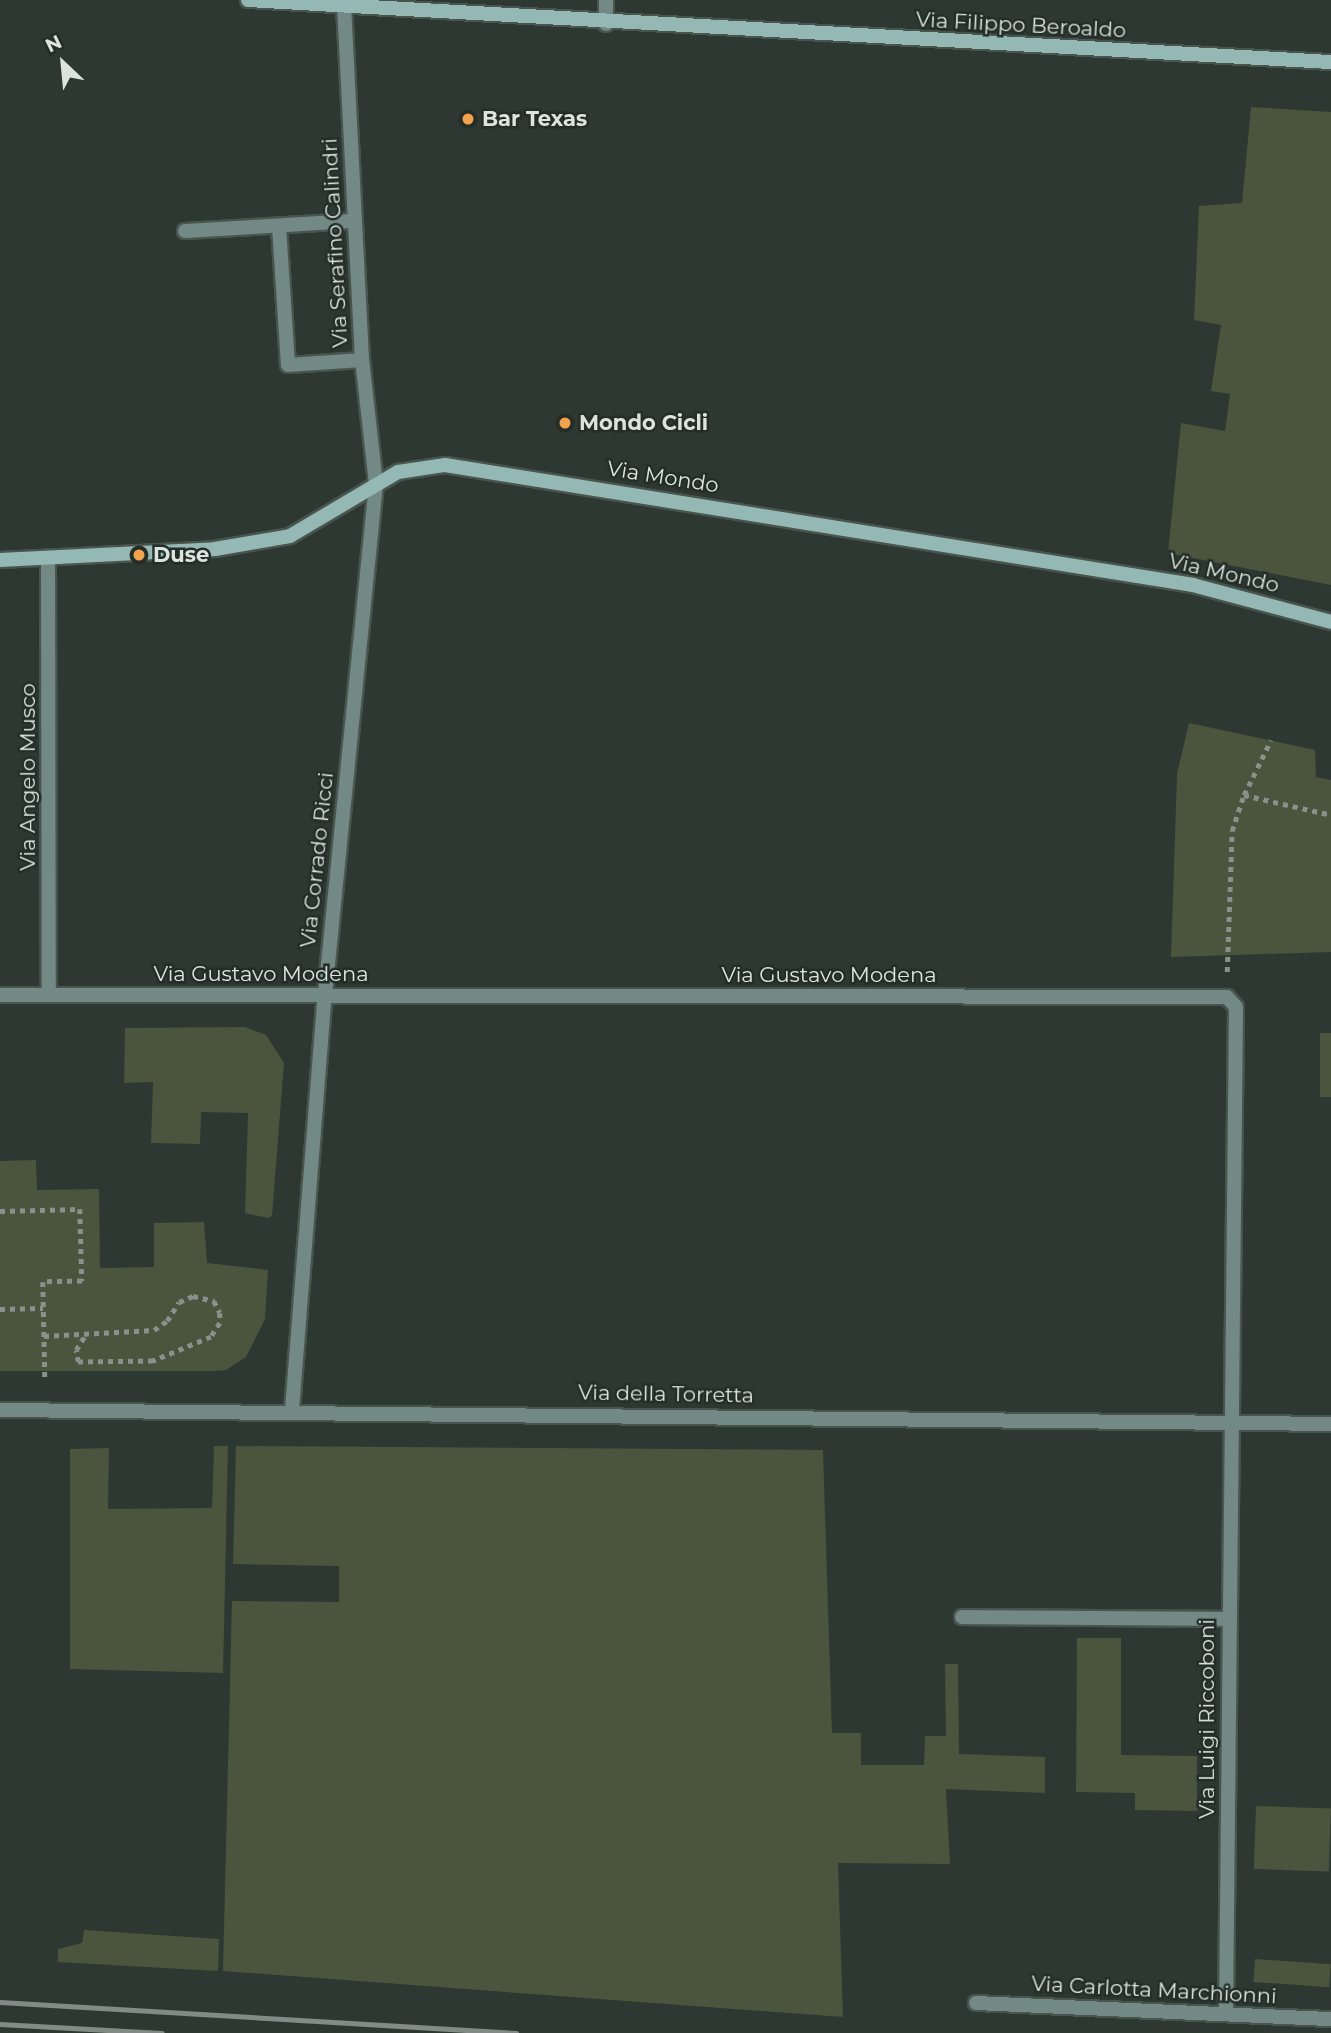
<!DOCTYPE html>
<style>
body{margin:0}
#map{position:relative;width:1331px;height:2033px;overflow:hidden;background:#2d3833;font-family:Montserrat,sans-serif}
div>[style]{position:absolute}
.green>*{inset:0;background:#4b543c;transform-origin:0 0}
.path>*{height:4.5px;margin-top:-2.25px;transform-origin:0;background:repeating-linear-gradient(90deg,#88918c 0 5px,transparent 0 10px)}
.roads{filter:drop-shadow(2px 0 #49544f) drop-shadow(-2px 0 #49544f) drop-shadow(0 2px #49544f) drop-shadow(0 -2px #49544f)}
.lane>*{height:14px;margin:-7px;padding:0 7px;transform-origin:7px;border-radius:7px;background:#728986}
.street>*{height:14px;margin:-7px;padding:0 7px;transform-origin:7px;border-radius:7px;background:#728986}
.secondary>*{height:14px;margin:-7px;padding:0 7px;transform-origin:7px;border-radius:7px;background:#94b9b4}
.rail>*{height:5px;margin:-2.5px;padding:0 2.5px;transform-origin:2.5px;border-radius:2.5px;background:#828b87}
.dots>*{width:19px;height:19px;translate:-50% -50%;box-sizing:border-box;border:4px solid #232e29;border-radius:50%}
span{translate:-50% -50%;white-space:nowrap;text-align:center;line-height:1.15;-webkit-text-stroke:5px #232e29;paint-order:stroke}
.street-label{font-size:21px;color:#dde4e0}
.poi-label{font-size:21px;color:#dde4e0;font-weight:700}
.left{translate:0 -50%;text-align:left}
.north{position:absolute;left:28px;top:28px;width:70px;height:70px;-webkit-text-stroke:5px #232e29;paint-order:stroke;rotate:334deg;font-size:19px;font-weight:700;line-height:28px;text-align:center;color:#dde4e0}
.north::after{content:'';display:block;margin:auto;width:24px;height:32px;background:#dde4e0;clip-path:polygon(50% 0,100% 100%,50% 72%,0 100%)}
</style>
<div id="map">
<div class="green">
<div style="clip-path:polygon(1251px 107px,1331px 112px,1331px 585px,1168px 553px,1181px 423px,1225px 431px,1230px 394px,1211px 391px,1221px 325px,1194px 320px,1199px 206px,1242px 203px)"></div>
<div style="clip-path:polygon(1189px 723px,1315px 750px,1316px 777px,1331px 780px,1331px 952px,1171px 957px,1177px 774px)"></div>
<div style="clip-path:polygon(245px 1027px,266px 1035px,284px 1063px,272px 1216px,268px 1218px,245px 1213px,248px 1113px,201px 1112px,200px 1144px,151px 1143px,153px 1082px,124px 1083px,125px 1028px)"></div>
<div style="left:1320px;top:1033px;width:11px;height:64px"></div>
<div style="clip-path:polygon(36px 1160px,37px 1190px,99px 1189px,100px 1268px,154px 1267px,154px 1223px,204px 1222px,207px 1263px,268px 1270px,265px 1319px,246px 1357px,226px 1370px,215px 1371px,0 1371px,0 1161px)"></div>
<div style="clip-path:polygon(214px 1446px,228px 1446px,223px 1673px,70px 1669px,70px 1449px,109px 1448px,108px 1509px,212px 1508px)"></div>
<div style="clip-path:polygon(236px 1446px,823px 1450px,832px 1733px,861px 1733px,861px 1765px,924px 1765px,925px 1736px,946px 1736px,945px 1664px,958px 1664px,959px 1754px,1045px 1757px,1045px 1793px,946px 1789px,950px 1864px,838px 1863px,843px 2017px,223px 1971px,232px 1601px,339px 1602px,339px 1566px,233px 1564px)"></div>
<div style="clip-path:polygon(1077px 1638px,1121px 1638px,1121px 1755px,1197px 1756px,1197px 1811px,1135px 1810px,1135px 1793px,1076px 1792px)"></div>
<div style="left:1256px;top:1806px;width:75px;height:63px;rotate:2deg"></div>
<div style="clip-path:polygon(84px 1930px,219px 1939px,218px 1971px,58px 1962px,58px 1949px,82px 1943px)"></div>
<div style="left:1255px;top:1959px;width:76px;height:23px;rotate:4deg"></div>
</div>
<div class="path">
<div style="left:1244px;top:795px;width:61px;rotate:-63.9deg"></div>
<div style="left:1227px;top:972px;width:141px;rotate:-88deg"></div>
<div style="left:1232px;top:831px;width:38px;rotate:-72deg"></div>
<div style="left:1244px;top:795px;width:89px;rotate:12.9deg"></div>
<div style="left:0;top:1211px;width:80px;rotate:-1.4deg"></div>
<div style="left:80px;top:1209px;width:72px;rotate:88.4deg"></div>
<div style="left:82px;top:1281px;width:39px;rotate:179deg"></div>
<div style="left:43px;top:1282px;width:98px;rotate:88.8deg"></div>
<div style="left:0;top:1309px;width:43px;rotate:-1.3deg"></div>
<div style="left:44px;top:1336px;width:110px;rotate:-3.1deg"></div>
<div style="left:154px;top:1330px;width:16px;rotate:-35deg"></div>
<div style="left:167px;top:1321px;width:22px;rotate:-58deg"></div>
<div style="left:179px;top:1302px;width:15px;rotate:-23deg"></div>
<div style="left:193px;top:1296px;width:22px;rotate:13deg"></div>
<div style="left:214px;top:1301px;width:13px;rotate:63deg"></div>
<div style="left:220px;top:1313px;width:10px;rotate:90deg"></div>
<div style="left:220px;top:1323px;width:17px;rotate:123deg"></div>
<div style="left:211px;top:1337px;width:63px;rotate:157.5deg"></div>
<div style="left:153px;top:1361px;width:75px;rotate:179.2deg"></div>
<div style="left:78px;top:1362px;width:12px;rotate:-99deg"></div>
<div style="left:76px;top:1350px;width:19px;rotate:-58deg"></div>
</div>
<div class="roads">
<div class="lane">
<div style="left:279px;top:226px;width:139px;rotate:86.3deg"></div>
<div style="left:288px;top:365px;width:74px;rotate:-3.9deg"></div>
<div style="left:185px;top:231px;width:169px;rotate:-3.4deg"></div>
<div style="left:48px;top:559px;width:436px;rotate:89.9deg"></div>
<div style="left:962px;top:1617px;width:267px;rotate:0.4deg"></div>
</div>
<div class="street">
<div style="left:606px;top:24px;width:24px;rotate:-90deg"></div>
<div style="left:0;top:995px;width:1227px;rotate:0.09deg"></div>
<div style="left:1227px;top:997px;width:13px;rotate:48deg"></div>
<div style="left:1236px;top:1007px;width:1007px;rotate:90.57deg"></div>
<div style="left:0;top:1410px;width:1331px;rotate:0.6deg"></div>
<div style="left:292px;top:1410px;width:417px;rotate:-85.5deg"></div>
<div style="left:325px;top:994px;width:513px;rotate:-84.29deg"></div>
<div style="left:376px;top:484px;width:125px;rotate:-96.4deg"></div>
<div style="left:362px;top:360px;width:360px;rotate:-92.9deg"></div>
<div style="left:976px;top:2003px;width:355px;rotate:2.6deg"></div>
</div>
<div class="secondary">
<div style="left:248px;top:0;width:1085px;rotate:3.28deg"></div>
<div style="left:0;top:560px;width:215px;rotate:-2.9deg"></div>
<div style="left:215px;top:549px;width:76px;rotate:-9.8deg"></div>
<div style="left:290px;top:536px;width:126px;rotate:-30.7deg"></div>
<div style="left:398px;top:472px;width:48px;rotate:-8.5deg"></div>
<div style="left:445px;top:465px;width:758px;rotate:9.11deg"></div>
<div style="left:1193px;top:585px;width:143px;rotate:15deg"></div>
</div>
</div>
<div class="rail">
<div style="left:0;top:2002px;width:517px;rotate:3.44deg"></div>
<div style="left:0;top:2024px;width:162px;rotate:3.2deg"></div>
</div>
<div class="dots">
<div style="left:468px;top:119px;background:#f7a149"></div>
<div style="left:565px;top:423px;background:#f7a149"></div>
<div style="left:139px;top:555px;background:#f7a149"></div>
</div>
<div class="street-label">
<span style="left:1021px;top:25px;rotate:3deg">Via Filippo Beroaldo</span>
<span style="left:335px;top:243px;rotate:-93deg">Via Serafino Calindri</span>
<span style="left:663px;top:477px;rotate:9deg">Via Mondo</span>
<span style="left:1224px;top:573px;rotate:13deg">Via Mondo</span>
<span style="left:28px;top:777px;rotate:-90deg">Via Angelo Musco</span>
<span style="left:317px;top:860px;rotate:-84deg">Via Corrado Ricci</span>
<span style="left:261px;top:974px">Via Gustavo Modena</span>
<span style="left:829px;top:975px">Via Gustavo Modena</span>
<span style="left:666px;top:1394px;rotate:1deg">Via della Torretta</span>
<span style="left:1207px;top:1719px;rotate:-90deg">Via Luigi Riccoboni</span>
<span style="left:1154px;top:1990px;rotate:3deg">Via Carlotta Marchionni</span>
</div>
<div class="poi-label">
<span class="left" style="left:482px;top:119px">Bar Texas</span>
<span class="left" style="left:579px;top:423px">Mondo Cicli</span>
<span class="left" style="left:153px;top:555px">Duse</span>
</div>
<div class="north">N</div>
</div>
